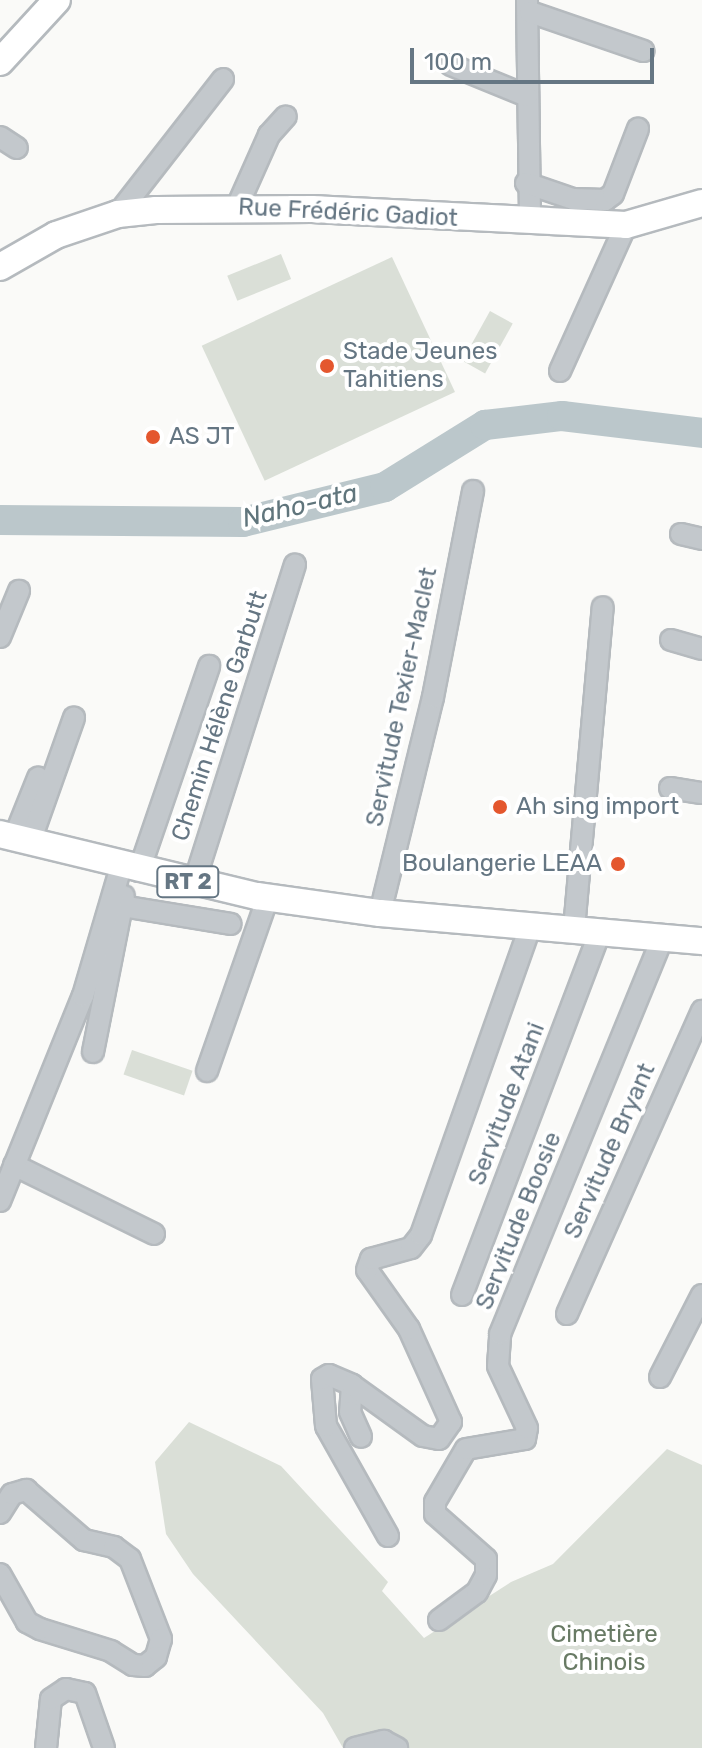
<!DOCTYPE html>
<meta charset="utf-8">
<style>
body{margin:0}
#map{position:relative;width:702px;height:1748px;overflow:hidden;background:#fafaf8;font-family:Rubik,sans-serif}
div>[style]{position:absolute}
.green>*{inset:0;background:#dadfd7;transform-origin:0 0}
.river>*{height:30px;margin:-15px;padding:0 15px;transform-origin:15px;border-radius:15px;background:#bbc7cb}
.roads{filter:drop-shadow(2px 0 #b5babe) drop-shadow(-2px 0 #b5babe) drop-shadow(0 2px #b5babe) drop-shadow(0 -2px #b5babe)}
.minor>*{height:20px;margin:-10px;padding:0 10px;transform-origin:10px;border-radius:10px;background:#c3c8cc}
.major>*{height:26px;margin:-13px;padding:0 13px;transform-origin:13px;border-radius:13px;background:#fff}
.dots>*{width:22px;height:22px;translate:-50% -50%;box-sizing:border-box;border:4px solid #fff;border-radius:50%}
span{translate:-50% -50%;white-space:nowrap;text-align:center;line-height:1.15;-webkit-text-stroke:8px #fff;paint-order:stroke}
.shield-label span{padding:2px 6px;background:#fff;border:2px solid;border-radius:6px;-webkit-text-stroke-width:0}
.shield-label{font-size:22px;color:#657683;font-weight:700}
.street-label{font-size:24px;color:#657683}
.poi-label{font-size:24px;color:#657683}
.left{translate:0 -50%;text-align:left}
.right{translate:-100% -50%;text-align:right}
.park-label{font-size:24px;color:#687a64}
.water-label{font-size:26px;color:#60757c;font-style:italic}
.scale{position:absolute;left:410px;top:48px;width:244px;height:36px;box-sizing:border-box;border:4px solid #657683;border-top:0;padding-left:10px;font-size:24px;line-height:28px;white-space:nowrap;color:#657683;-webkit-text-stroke:6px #fff;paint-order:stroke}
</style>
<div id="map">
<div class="green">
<div style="left:281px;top:254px;width:27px;height:58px;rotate:68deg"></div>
<div style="left:392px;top:257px;width:149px;height:210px;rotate:65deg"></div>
<div style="left:490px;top:311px;width:26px;height:57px;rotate:29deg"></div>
<div style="left:132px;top:1050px;width:64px;height:26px;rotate:19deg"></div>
<div style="clip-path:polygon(189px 1422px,281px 1466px,388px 1582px,382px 1591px,424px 1638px,511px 1582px,553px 1564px,667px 1449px,702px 1465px,702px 1748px,343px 1748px,323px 1713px,193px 1574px,166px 1534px,155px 1462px)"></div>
</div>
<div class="river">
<div style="left:0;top:520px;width:243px;rotate:0.5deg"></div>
<div style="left:243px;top:522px;width:146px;rotate:-13.8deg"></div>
<div style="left:385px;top:487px;width:118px;rotate:-31.8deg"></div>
<div style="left:485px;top:425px;width:78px;rotate:-6.7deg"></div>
<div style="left:562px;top:416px;width:141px;rotate:6.9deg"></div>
</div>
<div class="roads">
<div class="minor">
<div style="left:527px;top:0;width:221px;rotate:89.2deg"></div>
<div style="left:530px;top:12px;width:120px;rotate:19deg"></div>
<div style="left:451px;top:65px;width:82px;rotate:22.2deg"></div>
<div style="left:0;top:137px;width:20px;rotate:33deg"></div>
<div style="left:526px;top:183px;width:50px;rotate:18.8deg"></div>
<div style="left:573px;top:199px;width:32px;rotate:2deg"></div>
<div style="left:605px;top:200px;width:10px;rotate:-37deg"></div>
<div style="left:613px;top:194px;width:70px;rotate:-69deg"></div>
<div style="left:237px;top:207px;width:79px;rotate:-66deg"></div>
<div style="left:269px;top:135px;width:25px;rotate:-48deg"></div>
<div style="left:118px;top:214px;width:171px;rotate:-52.1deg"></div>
<div style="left:560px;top:371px;width:160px;rotate:-65.7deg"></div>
<div style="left:681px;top:534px;width:22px;rotate:13deg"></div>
<div style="left:0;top:637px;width:50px;rotate:-67.6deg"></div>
<div style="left:671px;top:640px;width:32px;rotate:16deg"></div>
<div style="left:670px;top:788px;width:32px;rotate:9deg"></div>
<div style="left:14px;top:838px;width:65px;rotate:-68.2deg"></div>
<div style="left:30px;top:842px;width:132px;rotate:-70.5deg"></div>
<div style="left:139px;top:871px;width:217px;rotate:-71.1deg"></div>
<div style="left:194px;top:883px;width:334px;rotate:-72.4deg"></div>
<div style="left:122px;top:906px;width:110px;rotate:9.4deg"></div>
<div style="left:380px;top:913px;width:222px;rotate:-76.2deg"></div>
<div style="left:433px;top:697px;width:210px;rotate:-79deg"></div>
<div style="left:574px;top:929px;width:323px;rotate:-84.9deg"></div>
<div style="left:93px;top:1052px;width:159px;rotate:-78.8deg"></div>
<div style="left:207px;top:1071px;width:184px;rotate:-70.7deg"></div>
<div style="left:14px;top:1165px;width:156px;rotate:26.2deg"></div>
<div style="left:0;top:1201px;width:221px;rotate:-68deg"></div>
<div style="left:83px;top:996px;width:134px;rotate:-73.6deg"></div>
<div style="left:462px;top:1295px;width:389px;rotate:-69.2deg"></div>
<div style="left:567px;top:1314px;width:332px;rotate:-66deg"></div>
<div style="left:660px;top:1377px;width:92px;rotate:-62.9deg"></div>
<div style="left:352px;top:1385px;width:27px;rotate:94deg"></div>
<div style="left:350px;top:1412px;width:27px;rotate:66deg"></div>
<div style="left:0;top:1513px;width:22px;rotate:-58deg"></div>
<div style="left:12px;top:1494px;width:15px;rotate:-16deg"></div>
<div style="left:26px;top:1490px;width:77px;rotate:40.8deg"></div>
<div style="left:84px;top:1540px;width:31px;rotate:13deg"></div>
<div style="left:114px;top:1547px;width:20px;rotate:37deg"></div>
<div style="left:130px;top:1559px;width:86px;rotate:68.8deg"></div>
<div style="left:161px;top:1639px;width:19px;rotate:106deg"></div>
<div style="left:156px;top:1657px;width:14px;rotate:141deg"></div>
<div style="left:145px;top:1666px;width:12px;rotate:-175deg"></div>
<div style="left:133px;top:1665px;width:26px;rotate:-148deg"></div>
<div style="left:111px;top:1651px;width:74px;rotate:-162.8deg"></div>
<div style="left:40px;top:1629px;width:15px;rotate:-152deg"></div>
<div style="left:27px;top:1622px;width:55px;rotate:-119.4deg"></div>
<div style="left:388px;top:1536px;width:126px;rotate:-119.4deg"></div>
<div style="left:326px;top:1426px;width:47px;rotate:-94.9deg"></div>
<div style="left:322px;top:1379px;width:8px;rotate:-30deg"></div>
<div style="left:329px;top:1375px;width:25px;rotate:23deg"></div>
<div style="left:352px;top:1385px;width:87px;rotate:35.7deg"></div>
<div style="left:423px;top:1436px;width:16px;rotate:11deg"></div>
<div style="left:439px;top:1439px;width:21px;rotate:-55deg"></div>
<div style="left:451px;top:1422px;width:102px;rotate:-114.3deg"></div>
<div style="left:409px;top:1329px;width:72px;rotate:-125.4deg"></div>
<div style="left:367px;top:1270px;width:12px;rotate:-70deg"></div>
<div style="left:371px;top:1259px;width:41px;rotate:-15.4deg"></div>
<div style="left:411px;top:1248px;width:16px;rotate:-52deg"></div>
<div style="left:421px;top:1235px;width:329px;rotate:-70.5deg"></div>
<div style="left:439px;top:1620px;width:47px;rotate:-36.4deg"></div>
<div style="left:477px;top:1592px;width:19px;rotate:-62deg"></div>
<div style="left:486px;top:1575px;width:16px;rotate:-90deg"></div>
<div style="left:486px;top:1559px;width:68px;rotate:-138.6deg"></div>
<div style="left:435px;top:1514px;width:12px;rotate:-90deg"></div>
<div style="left:435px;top:1502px;width:61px;rotate:-59.7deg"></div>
<div style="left:466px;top:1449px;width:60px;rotate:-9.6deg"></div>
<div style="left:525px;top:1439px;width:11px;rotate:-80deg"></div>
<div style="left:527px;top:1428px;width:68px;rotate:-115.1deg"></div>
<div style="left:498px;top:1366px;width:32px;rotate:-86deg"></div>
<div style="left:500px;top:1334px;width:429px;rotate:-67.7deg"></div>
<div style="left:46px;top:1748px;width:49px;rotate:-84.2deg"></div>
<div style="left:51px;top:1699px;width:18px;rotate:-34deg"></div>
<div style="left:66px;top:1689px;width:19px;rotate:12deg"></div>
<div style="left:85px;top:1693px;width:58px;rotate:70.9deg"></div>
<div style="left:355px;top:1748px;width:30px;rotate:-14deg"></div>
<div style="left:384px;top:1741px;width:15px;rotate:28deg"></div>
</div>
<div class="major">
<div style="left:0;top:62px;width:84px;rotate:-47.4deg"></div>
<div style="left:0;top:267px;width:64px;rotate:-29.7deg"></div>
<div style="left:56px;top:235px;width:65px;rotate:-18.7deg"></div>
<div style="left:118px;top:214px;width:38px;rotate:-6deg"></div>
<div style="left:156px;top:210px;width:156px;rotate:-0.4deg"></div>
<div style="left:312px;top:209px;width:314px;rotate:2.9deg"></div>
<div style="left:626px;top:225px;width:79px;rotate:-16.1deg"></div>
<div style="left:0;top:834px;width:264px;rotate:13.6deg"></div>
<div style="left:257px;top:896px;width:124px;rotate:7.9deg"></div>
<div style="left:380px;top:913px;width:323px;rotate:5deg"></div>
</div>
</div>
<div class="dots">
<div style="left:327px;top:366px;background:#e4572e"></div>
<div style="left:153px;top:437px;background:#e4572e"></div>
<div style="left:500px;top:807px;background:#e4572e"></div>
<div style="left:618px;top:864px;background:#e4572e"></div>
</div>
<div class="shield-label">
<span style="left:188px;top:882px">RT 2</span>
</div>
<div class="street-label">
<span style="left:348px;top:213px;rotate:3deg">Rue Frédéric Gadiot</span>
<span style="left:402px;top:697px;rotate:-78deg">Servitude Texier-Maclet</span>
<span style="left:220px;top:716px;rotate:-72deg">Chemin Hélène Garbutt</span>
<span style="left:507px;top:1104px;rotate:-69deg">Servitude Atani</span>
<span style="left:610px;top:1151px;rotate:-66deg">Servitude Bryant</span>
<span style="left:519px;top:1221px;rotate:-68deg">Servitude Boosie</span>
</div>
<div class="poi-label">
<span class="left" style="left:343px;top:366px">Stade Jeunes<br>Tahitiens</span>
<span class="left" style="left:169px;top:437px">AS JT</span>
<span class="left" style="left:516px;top:807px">Ah sing import</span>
<span class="right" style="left:602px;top:864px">Boulangerie LEAA</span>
</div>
<div class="park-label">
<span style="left:604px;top:1649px">Cimetière<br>Chinois</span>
</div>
<div class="water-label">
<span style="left:300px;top:506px;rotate:-13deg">Naho-ata</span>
</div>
<div class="scale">100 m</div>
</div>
